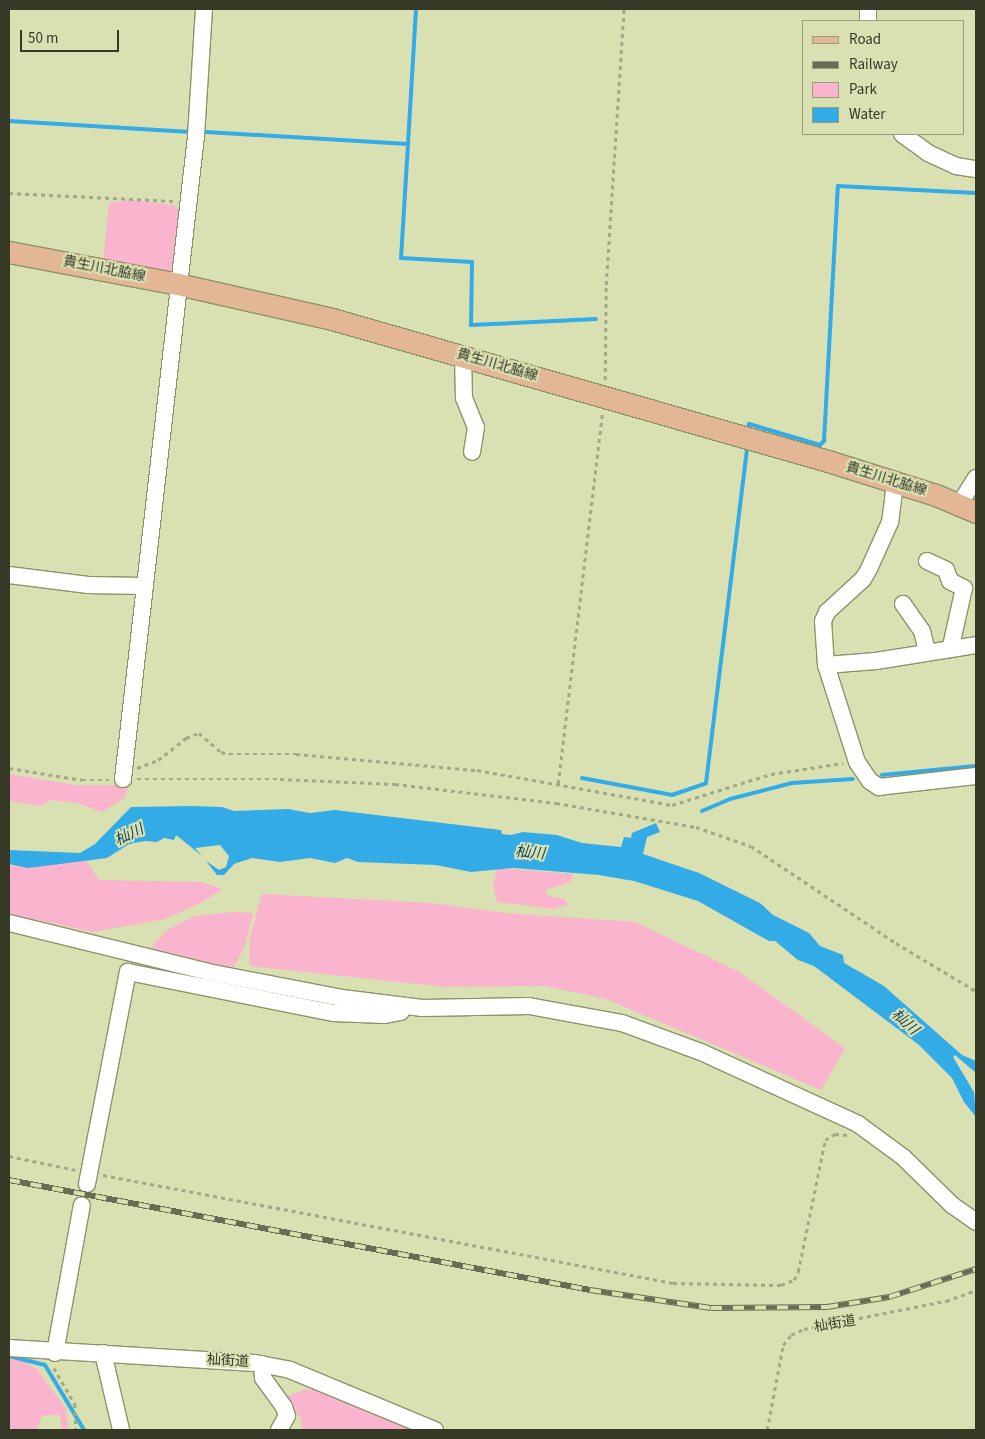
<!DOCTYPE html>
<meta charset="utf-8">
<style>
body{margin:0}
#map{position:relative;width:985px;height:1439px;overflow:hidden;background:#d9e1b3;font-family:"Source Sans 3","Noto Sans JP",sans-serif}
div>[style]{position:absolute}
.green>*{inset:0;background:#fab4cd}
.water>*{inset:0;background:#33abe6}
.stream>*{height:4px;margin:-2px;padding:0 2px;transform-origin:2px;border-radius:2px;background:#33abe6}
.path>*{height:2.5px;margin-top:-1.25px;transform-origin:0;background:repeating-linear-gradient(90deg,#a3a984 0 4px,transparent 0 8px)}
.roads{filter:drop-shadow(1px 0 #8c9368) drop-shadow(-1px 0 #8c9368) drop-shadow(0 1px #8c9368) drop-shadow(0 -1px #8c9368)}
.minor>*{height:16px;margin:-8px;padding:0 8px;transform-origin:8px;border-radius:8px;background:#fff}
.major>*{height:21px;margin:-10.5px;padding:0 10.5px;transform-origin:10.5px;border-radius:10.5px;background:#e3b695}
.rail>*{height:5.5px;margin-top:-2.75px;transform-origin:0;background:repeating-linear-gradient(90deg,#d9e1b3 0 11px,#686d51 0 22px);box-sizing:border-box;border-block:1px solid #686d51}
span{translate:-50% -50%;white-space:nowrap;text-align:center;line-height:1.15;-webkit-text-stroke:4px #d9e1b3;paint-order:stroke}
.street-label{font-size:14px;color:#363926}
.water-label{font-size:15px;color:#15445d;font-style:italic}
.frame{position:absolute;inset:0;border:10px solid #363926;pointer-events:none}
.legend{position:absolute;left:802px;top:20px;width:162px;height:115px;box-sizing:border-box;background:#d9e1b3;border:1px solid #989e7b;margin:0;padding:6px 9px;list-style:none;font-size:15px;color:#363926}
.legend li{display:flex;align-items:center;gap:10px;height:25px}
.legend b{width:25px;border:1px solid #989e7b}
.scale{position:absolute;left:20px;top:30px;width:99px;height:22px;box-sizing:border-box;border:2px solid #363926;border-top:0;padding-left:6px;font-size:15px;line-height:18px;white-space:nowrap;color:#363926;-webkit-text-stroke:4px #d9e1b3;paint-order:stroke}
</style>
<div id="map">
<div class="green">
<div style="clip-path:polygon(131px 200px,173px 205px,181px 210px,173px 278px,103px 264px,109px 203px)"></div>
<div style="clip-path:polygon(9px 774px,76px 785px,128px 785px,125px 798px,102px 812px,77px 803px,51px 800px,41px 806px,9px 801px)"></div>
<div style="clip-path:polygon(85px 859px,99px 880px,201px 882px,223px 889px,199px 904px,165px 919px,93px 932px,9px 914px,9px 866px)"></div>
<div style="clip-path:polygon(497px 868px,573px 874px,571px 882px,545px 890px,548px 896px,565px 899px,568px 905px,554px 909px,497px 902px,493px 884px)"></div>
<div style="clip-path:polygon(262px 894px,431px 903px,505px 913px,635px 922px,739px 972px,845px 1048px,821px 1090px,606px 999px,545px 986px,446px 987px,249px 966px,250px 937px)"></div>
<div style="clip-path:polygon(234px 912px,253px 913px,244px 948px,234px 967px,202px 964px,151px 948px,167px 930px,194px 916px)"></div>
<div style="clip-path:polygon(9px 1353px,37px 1369px,66px 1409px,69px 1430px,62px 1430px,59px 1414px,42px 1416px,37px 1430px,9px 1430px)"></div>
<div style="clip-path:polygon(307px 1389px,331px 1394px,420px 1430px,302px 1430px,301px 1418px,290px 1408px,286px 1396px)"></div>
</div>
<div class="water">
<div style="clip-path:polygon(191px 806px,222px 807px,234px 811px,288px 809px,310px 813px,335px 810px,501px 830px,502px 834px,511px 835px,523px 832px,557px 835px,582px 843px,621px 847px,624px 837px,631px 838px,632px 833px,656px 823px,660px 832px,647px 837px,643px 854px,699px 873px,760px 903px,773px 915px,809px 933px,820px 946px,843px 955px,844px 963px,884px 986px,962px 1055px,976px 1061px,976px 1073px,955px 1055px,953px 1057px,974px 1092px,976px 1117px,964px 1102px,952px 1078px,919px 1045px,814px 966px,798px 960px,775px 941px,769px 941px,698px 901px,634px 881px,599px 875px,514px 868px,471px 872px,436px 865px,358px 862px,347px 858px,335px 863px,310px 858px,280px 862px,252px 858px,234px 864px,224px 875px,217px 875px,206px 861px,219px 870px,226px 867px,229px 856px,220px 845px,195px 848px,202px 856px,176px 835px,174px 840px,164px 838px,157px 842px,145px 841px,129px 844px,107px 858px,28px 868px,9px 864px,9px 850px,80px 853px,95px 844px,131px 807px)"></div>
</div>
<div class="stream">
<div style="left:9px;top:121px;width:182px;rotate:3.5deg"></div>
<div style="left:206px;top:132px;width:202px;rotate:3.4deg"></div>
<div style="left:408px;top:144px;width:135px;rotate:-86.6deg"></div>
<div style="left:408px;top:144px;width:114px;rotate:93.5deg"></div>
<div style="left:401px;top:258px;width:71px;rotate:3.2deg"></div>
<div style="left:472px;top:262px;width:63px;rotate:90.9deg"></div>
<div style="left:471px;top:325px;width:125px;rotate:-2.7deg"></div>
<div style="left:748px;top:428px;width:4px;rotate:-76deg"></div>
<div style="left:749px;top:424px;width:74px;rotate:16.5deg"></div>
<div style="left:820px;top:445px;width:6px;rotate:-45deg"></div>
<div style="left:824px;top:441px;width:255px;rotate:-86.9deg"></div>
<div style="left:838px;top:186px;width:138px;rotate:2.9deg"></div>
<div style="left:882px;top:775px;width:94px;rotate:-5.5deg"></div>
<div style="left:582px;top:778px;width:92px;rotate:10.7deg"></div>
<div style="left:672px;top:795px;width:36px;rotate:-19deg"></div>
<div style="left:706px;top:783px;width:337px;rotate:-83deg"></div>
<div style="left:702px;top:811px;width:30px;rotate:-23deg"></div>
<div style="left:730px;top:799px;width:64px;rotate:-14.5deg"></div>
<div style="left:792px;top:783px;width:61px;rotate:-3.8deg"></div>
<div style="left:9px;top:1356px;width:37px;rotate:14deg"></div>
<div style="left:45px;top:1365px;width:76px;rotate:59deg"></div>
</div>
<div class="path">
<div style="left:9px;top:193px;width:165px;rotate:2.8deg"></div>
<div style="left:605px;top:380px;width:95px;rotate:-89.4deg"></div>
<div style="left:606px;top:285px;width:277px;rotate:-86.3deg"></div>
<div style="left:9px;top:768px;width:74px;rotate:9.3deg"></div>
<div style="left:82px;top:780px;width:27px"></div>
<div style="left:137px;top:768px;width:22px;rotate:-21deg"></div>
<div style="left:158px;top:760px;width:36px;rotate:-38deg"></div>
<div style="left:186px;top:738px;width:14px;rotate:-21deg"></div>
<div style="left:199px;top:733px;width:29px;rotate:41deg"></div>
<div style="left:221px;top:752px;width:8px;rotate:14deg"></div>
<div style="left:229px;top:754px;width:67px"></div>
<div style="left:296px;top:754px;width:182px;rotate:5.1deg"></div>
<div style="left:477px;top:770px;width:198px;rotate:10.2deg"></div>
<div style="left:672px;top:805px;width:104px;rotate:-17.4deg"></div>
<div style="left:771px;top:774px;width:73px;rotate:-8.7deg"></div>
<div style="left:137px;top:779px;width:143px"></div>
<div style="left:280px;top:779px;width:115px;rotate:2.5deg"></div>
<div style="left:395px;top:784px;width:162px;rotate:6.7deg"></div>
<div style="left:556px;top:803px;width:142px;rotate:9.7deg"></div>
<div style="left:696px;top:827px;width:58px;rotate:19.1deg"></div>
<div style="left:751px;top:846px;width:174px;rotate:33.8deg"></div>
<div style="left:896px;top:943px;width:93px;rotate:31deg"></div>
<div style="left:558px;top:784px;width:374px;rotate:-83.2deg"></div>
<div style="left:9px;top:1156px;width:68px;rotate:11.8deg"></div>
<div style="left:103px;top:1175px;width:580px;rotate:10.73deg"></div>
<div style="left:673px;top:1283px;width:108px;rotate:1.1deg"></div>
<div style="left:781px;top:1285px;width:14px;rotate:-21deg"></div>
<div style="left:794px;top:1280px;width:9px;rotate:-63deg"></div>
<div style="left:798px;top:1272px;width:135px;rotate:-78.4deg"></div>
<div style="left:825px;top:1140px;width:12px;rotate:-31deg"></div>
<div style="left:835px;top:1134px;width:12px;rotate:5deg"></div>
<div style="left:54px;top:1368px;width:42px;rotate:59.7deg"></div>
<div style="left:75px;top:1404px;width:26px;rotate:88deg"></div>
<div style="left:767px;top:1430px;width:86px;rotate:-79.3deg"></div>
<div style="left:783px;top:1345px;width:13px;rotate:-51deg"></div>
<div style="left:791px;top:1335px;width:14px;rotate:-25deg"></div>
<div style="left:804px;top:1329px;width:145px;rotate:-11.2deg"></div>
<div style="left:946px;top:1301px;width:32px;rotate:-20deg"></div>
</div>
<div class="roads">
<div class="minor">
<div style="left:868px;top:21px;width:12px;rotate:-90deg"></div>
<div style="left:902px;top:134px;width:32px;rotate:36deg"></div>
<div style="left:928px;top:153px;width:31px;rotate:25deg"></div>
<div style="left:956px;top:166px;width:20px;rotate:9deg"></div>
<div style="left:463px;top:355px;width:43px;rotate:88.7deg"></div>
<div style="left:464px;top:398px;width:31px;rotate:68deg"></div>
<div style="left:476px;top:427px;width:25px;rotate:99deg"></div>
<div style="left:895px;top:483px;width:39px;rotate:97deg"></div>
<div style="left:890px;top:522px;width:51px;rotate:114.1deg"></div>
<div style="left:869px;top:569px;width:12px;rotate:121deg"></div>
<div style="left:863px;top:579px;width:49px;rotate:137.5deg"></div>
<div style="left:827px;top:612px;width:10px;rotate:114deg"></div>
<div style="left:823px;top:621px;width:44px;rotate:86.1deg"></div>
<div style="left:826px;top:665px;width:102px;rotate:72.3deg"></div>
<div style="left:857px;top:762px;width:23px;rotate:56deg"></div>
<div style="left:870px;top:781px;width:11px;rotate:34deg"></div>
<div style="left:879px;top:787px;width:98px;rotate:-6.5deg"></div>
<div style="left:959px;top:505px;width:32px;rotate:-58deg"></div>
<div style="left:927px;top:561px;width:21px;rotate:25deg"></div>
<div style="left:946px;top:570px;width:12px;rotate:70deg"></div>
<div style="left:950px;top:581px;width:16px;rotate:27deg"></div>
<div style="left:964px;top:588px;width:59px;rotate:102.6deg"></div>
<div style="left:9px;top:575px;width:80px;rotate:7.2deg"></div>
<div style="left:88px;top:585px;width:56px;rotate:1deg"></div>
<div style="left:903px;top:604px;width:33px;rotate:55deg"></div>
<div style="left:922px;top:631px;width:21px;rotate:76deg"></div>
<div style="left:826px;top:665px;width:50px;rotate:-4.6deg"></div>
<div style="left:876px;top:661px;width:101px;rotate:-9.1deg"></div>
<div style="left:123px;top:779px;width:647px;rotate:-83.52deg"></div>
<div style="left:196px;top:136px;width:127px;rotate:-86.4deg"></div>
<div style="left:9px;top:923px;width:205px;rotate:13.8deg"></div>
<div style="left:208px;top:972px;width:136px;rotate:11deg"></div>
<div style="left:342px;top:998px;width:81px;rotate:7.1deg"></div>
<div style="left:422px;top:1008px;width:107px;rotate:-1.1deg"></div>
<div style="left:529px;top:1006px;width:95px;rotate:10.4deg"></div>
<div style="left:622px;top:1023px;width:84px;rotate:20.2deg"></div>
<div style="left:701px;top:1052px;width:173px;rotate:24.6deg"></div>
<div style="left:858px;top:1124px;width:56px;rotate:36.3deg"></div>
<div style="left:903px;top:1157px;width:69px;rotate:44.4deg"></div>
<div style="left:952px;top:1205px;width:29px;rotate:35deg"></div>
<div style="left:87px;top:1184px;width:216px;rotate:-79.1deg"></div>
<div style="left:128px;top:972px;width:209px;rotate:11.3deg"></div>
<div style="left:333px;top:1013px;width:52px;rotate:2.2deg"></div>
<div style="left:385px;top:1015px;width:16px;rotate:-11deg"></div>
<div style="left:9px;top:1348px;width:246px;rotate:3.5deg"></div>
<div style="left:255px;top:1363px;width:36px;rotate:11deg"></div>
<div style="left:290px;top:1370px;width:157px;rotate:22.5deg"></div>
<div style="left:55px;top:1353px;width:150px;rotate:-79.7deg"></div>
<div style="left:103px;top:1353px;width:79px;rotate:76.8deg"></div>
<div style="left:262px;top:1364px;width:14px;rotate:86deg"></div>
<div style="left:263px;top:1378px;width:36px;rotate:54deg"></div>
<div style="left:284px;top:1407px;width:9px;rotate:72deg"></div>
<div style="left:287px;top:1416px;width:16px;rotate:120deg"></div>
</div>
<div class="major">
<div style="left:9px;top:252px;width:172px;rotate:10.7deg"></div>
<div style="left:178px;top:284px;width:158px;rotate:12.8deg"></div>
<div style="left:332px;top:319px;width:516px;rotate:15.98deg"></div>
<div style="left:828px;top:461px;width:113px;rotate:17.5deg"></div>
<div style="left:936px;top:495px;width:43px;rotate:23deg"></div>
</div>
</div>
<div class="rail">
<div style="left:9px;top:1180px;width:591px;rotate:10.72deg"></div>
<div style="left:590px;top:1290px;width:122px;rotate:8.5deg"></div>
<div style="left:711px;top:1308px;width:116px;rotate:-0.5deg"></div>
<div style="left:827px;top:1307px;width:63px;rotate:-9.2deg"></div>
<div style="left:889px;top:1297px;width:91px;rotate:-17.8deg"></div>
</div>
<div class="street-label">
<span style="left:104px;top:269px;rotate:11deg">貴生川北脇線</span>
<span style="left:497px;top:365px;rotate:16deg">貴生川北脇線</span>
<span style="left:886px;top:479px;rotate:17deg">貴生川北脇線</span>
<span style="left:835px;top:1324px;rotate:-10deg">杣街道</span>
<span style="left:228px;top:1361px;rotate:3deg">杣街道</span>
</div>
<div class="water-label">
<span style="left:129px;top:835px;rotate:-26deg">杣川</span>
<span style="left:530px;top:853px;rotate:5deg">杣川</span>
<span style="left:905px;top:1022px;rotate:42deg">杣川</span>
</div>
<div class="frame"></div>
<ul class="legend">
<li><b style="height:6px;background:#e3b695"></b>Road</li>
<li><b style="height:6px;background:#686d51"></b>Railway</li>
<li><b style="height:14px;background:#fab4cd"></b>Park</li>
<li><b style="height:14px;background:#33abe6"></b>Water</li>
</ul>
<div class="scale">50 m</div>
</div>
